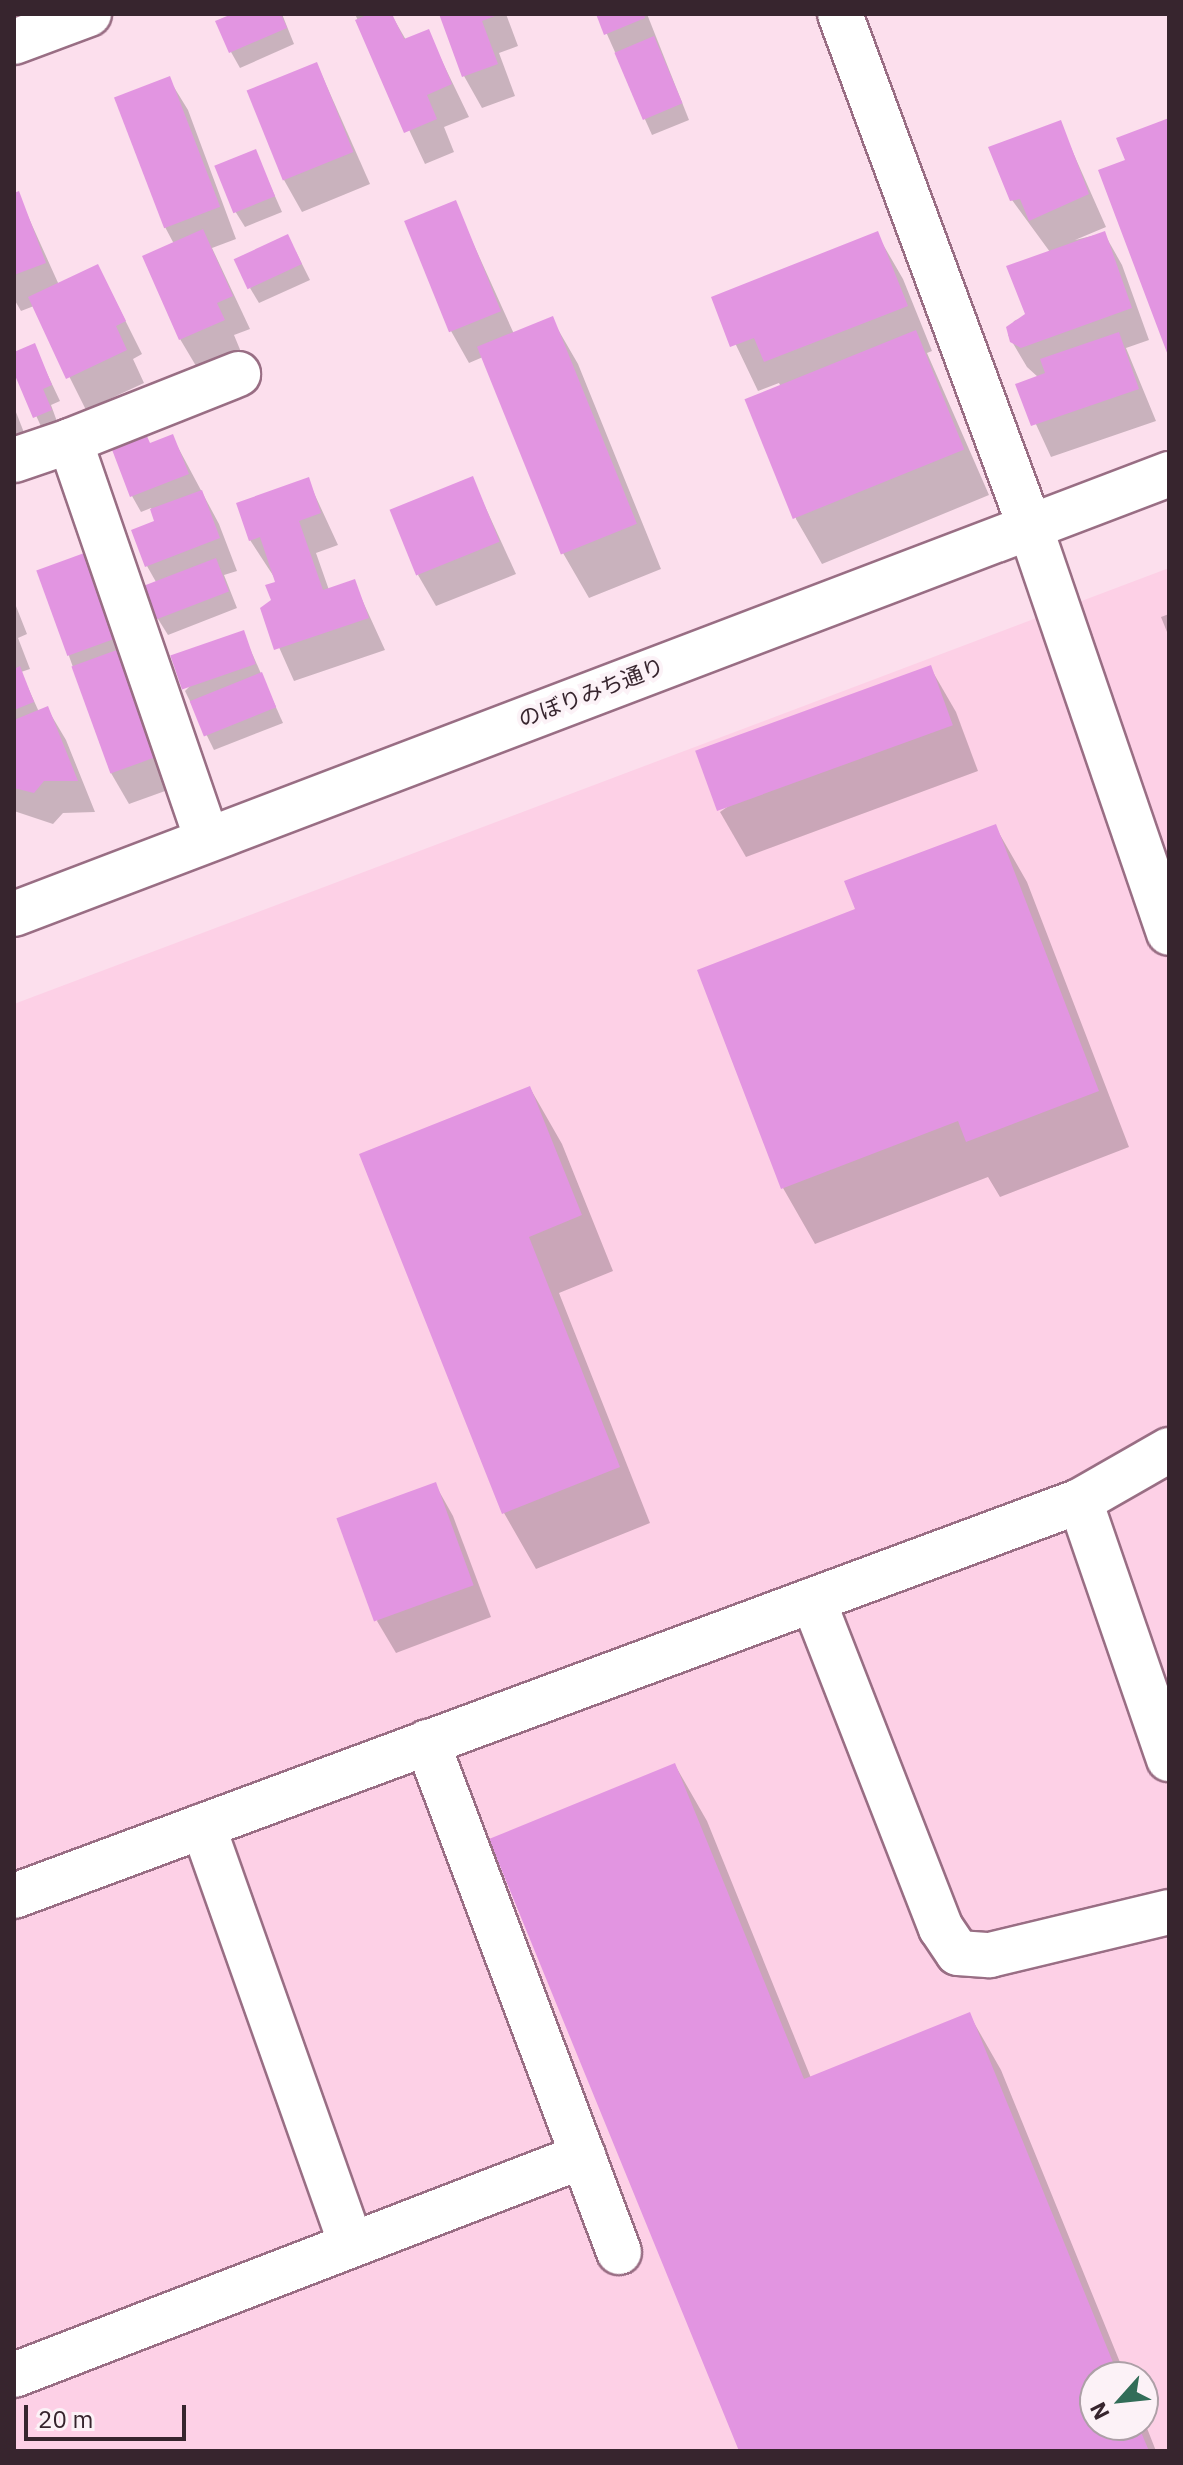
<!DOCTYPE html>
<meta charset="utf-8">
<style>
body{margin:0}
#map{position:relative;width:1183px;height:2465px;overflow:hidden;background:#fcdfed;font-family:"IBM Plex Sans","Noto Sans JP",sans-serif}
div>[style]{position:absolute}
.built>*{inset:0;background:#fdd0e6}
.shadow>*{inset:0;background:#0003}
.building>*{inset:0;background:#e295e1;transform-origin:0 0}
.roads{filter:drop-shadow(2px 0 #996e84) drop-shadow(-2px 0 #996e84) drop-shadow(0 2px #996e84) drop-shadow(0 -2px #996e84)}
.minor>*{height:44px;margin:-22px;padding:0 22px;transform-origin:22px;border-radius:22px;background:#fff}
span{translate:-50% -50%;white-space:nowrap;text-align:center;line-height:1.15;-webkit-text-stroke:8px #fcf2f7;paint-order:stroke}
.street-label{font-size:22px;color:#37252e}
.frame{position:absolute;inset:0;border:16px solid #37252e;pointer-events:none}
.north{position:absolute;left:1079px;top:2361px;width:80px;height:80px;box-sizing:border-box;background:#fcf2f7;border:2px solid #ada0a7;border-radius:50%;rotate:243deg;font-size:22px;font-weight:700;line-height:32px;text-align:center;color:#37252e}
.north::after{content:'';display:block;margin:auto;width:28px;height:36px;background:#326d58;clip-path:polygon(50% 0,100% 100%,50% 72%,0 100%)}
.scale{position:absolute;left:24px;top:2405px;width:162px;height:36px;box-sizing:border-box;border:4px solid #37252e;border-top:0;padding-left:10px;font-size:24px;line-height:28px;white-space:nowrap;color:#37252e;-webkit-text-stroke:6px #fcf2f7;paint-order:stroke}
</style>
<div id="map">
<div class="built">
<div style="clip-path:polygon(evenodd,1169px 568px,1169px 2451px,14px 2451px,14px 1004px,1169px 568px,1095px 2377px,1143px 2377px,1143px 2425px,1095px 2425px,1095px 2377px)"></div>
</div>
<div class="shadow">
<div style="clip-path:polygon(237px 14px,282px 14px,294px 44px,240px 68px,231px 52px)"></div>
<div style="clip-path:polygon(355px 14px,391px 14px,406px 40px,428px 32px,469px 117px,444px 127px,454px 152px,425px 164px)"></div>
<div style="clip-path:polygon(441px 14px,506px 14px,518px 46px,499px 53px,515px 96px,482px 108px,464px 76px)"></div>
<div style="clip-path:polygon(598px 14px,647px 14px,689px 120px,652px 135px)"></div>
<div style="clip-path:polygon(317px 64px,370px 184px,302px 212px,284px 180px)"></div>
<div style="clip-path:polygon(169px 79px,188px 110px,236px 239px,212px 248px,250px 329px,234px 335px,241px 352px,199px 371px,180px 339px,174px 244px,165px 227px)"></div>
<div style="clip-path:polygon(1060px 123px,1106px 227px,1075px 240px,1104px 233px,1122px 265px,1149px 340px,1126px 348px,1156px 421px,1051px 457px,1018px 385px,1039px 378px,1027px 367px,1008px 335px,1014px 321px,1028px 315px,1050px 252px,1012px 200px)"></div>
<div style="clip-path:polygon(255px 151px,282px 212px,245px 227px,235px 211px)"></div>
<div style="clip-path:polygon(18px 194px,59px 285px,98px 266px,142px 354px,133px 359px,144px 383px,86px 410px,34px 306px,21px 311px,14px 299px,14px 195px)"></div>
<div style="clip-path:polygon(455px 203px,514px 334px,552px 319px,578px 364px,661px 569px,589px 598px,563px 553px,483px 357px,469px 363px,451px 331px,407px 223px)"></div>
<div style="clip-path:polygon(877px 234px,903px 279px,932px 351px,927px 353px,989px 495px,822px 564px,796px 519px,781px 387px,779px 383px,758px 391px,714px 299px)"></div>
<div style="clip-path:polygon(296px 252px,310px 280px,259px 303px,250px 288px)"></div>
<div style="clip-path:polygon(34px 346px,60px 401px,51px 405px,59px 427px,44px 433px,14px 367px,14px 354px)"></div>
<div style="clip-path:polygon(14px 407px,30px 448px,14px 454px)"></div>
<div style="clip-path:polygon(172px 436px,219px 524px,237px 571px,224px 575px,237px 608px,168px 635px,158px 619px,156px 582px,147px 566px,157px 523px,151px 508px,141px 512px,132px 496px,114px 448px,150px 445px)"></div>
<div style="clip-path:polygon(472px 478px,516px 574px,436px 606px,418px 575px)"></div>
<div style="clip-path:polygon(308px 480px,338px 545px,316px 553px,329px 590px,354px 582px,385px 650px,294px 681px,262px 609px,273px 600px,278px 583px,250px 540px)"></div>
<div style="clip-path:polygon(86px 554px,179px 786px,129px 804px,111px 773px,69px 656px)"></div>
<div style="clip-path:polygon(14px 601px,27px 634px,18px 638px,30px 669px,21px 672px,39px 712px,47px 708px,66px 740px,95px 812px,63px 813px,53px 824px,14px 811px)"></div>
<div style="clip-path:polygon(1169px 614px,1169px 637px,1161px 617px)"></div>
<div style="clip-path:polygon(243px 633px,283px 723px,214px 750px,185px 691px)"></div>
<div style="clip-path:polygon(930px 667px,956px 712px,978px 771px,746px 857px,720px 812px)"></div>
<div style="clip-path:polygon(995px 826px,1027px 882px,1129px 1147px,1000px 1197px,988px 1177px,815px 1244px,783px 1188px,858px 910px)"></div>
<div style="clip-path:polygon(530px 1088px,562px 1144px,613px 1271px,559px 1293px,650px 1523px,536px 1569px,504px 1513px,362px 1155px)"></div>
<div style="clip-path:polygon(435px 1484px,453px 1516px,491px 1617px,396px 1653px,377px 1621px)"></div>
<div style="clip-path:polygon(675px 1765px,707px 1821px,811px 2078px,969px 2014px,1001px 2070px,1126px 2377px,1095px 2377px,1095px 2425px,1143px 2425px,1143px 2418px,1156px 2451px,741px 2451px)"></div>
</div>
<div class="building">
<div style="clip-path:polygon(232px 14px,281px 14px,287px 28px,229px 53px,215px 21px)"></div>
<div style="clip-path:polygon(369px 14px,392px 14px,404px 39px,429px 29px,452px 84px,427px 95px,437px 119px,404px 133px,355px 20px)"></div>
<div style="clip-path:polygon(439px 14px,500px 14px,482px 21px,498px 64px,462px 77px)"></div>
<div style="clip-path:polygon(596px 14px,644px 14px,645px 18px,604px 35px)"></div>
<div style="left:654px;top:36px;width:73px;height:43px;rotate:67deg"></div>
<div style="left:317px;top:62px;width:97px;height:76px;rotate:68deg"></div>
<div style="left:170px;top:76px;width:140px;height:60px;rotate:69deg"></div>
<div style="clip-path:polygon(1169px 118px,1169px 358px,1098px 170px,1125px 160px,1116px 138px)"></div>
<div style="clip-path:polygon(1061px 120px,1089px 194px,1029px 221px,1020px 199px,1010px 201px,988px 147px)"></div>
<div style="left:256px;top:149px;width:51px;height:45px;rotate:68deg"></div>
<div style="clip-path:polygon(19px 191px,46px 263px,14px 275px,14px 193px)"></div>
<div style="left:456px;top:200px;width:120px;height:56px;rotate:68deg"></div>
<div style="clip-path:polygon(203px 229px,233px 296px,217px 303px,225px 320px,179px 340px,142px 256px)"></div>
<div style="clip-path:polygon(878px 231px,908px 306px,764px 362px,754px 338px,730px 347px,711px 297px)"></div>
<div style="clip-path:polygon(1105px 231px,1132px 308px,1021px 348px,1010px 342px,1006px 327px,1025px 314px,1006px 266px)"></div>
<div style="left:288px;top:234px;width:33px;height:60px;rotate:65deg"></div>
<div style="clip-path:polygon(98px 264px,126px 321px,116px 326px,127px 350px,66px 379px,28px 297px)"></div>
<div style="left:553px;top:316px;width:224px;height:82px;rotate:68deg"></div>
<div style="left:916px;top:330px;width:129px;height:185px;rotate:68deg"></div>
<div style="clip-path:polygon(1119px 332px,1139px 389px,1031px 426px,1015px 384px,1045px 373px,1040px 359px)"></div>
<div style="clip-path:polygon(35px 343px,52px 385px,43px 389px,52px 410px,33px 418px,14px 373px,14px 352px)"></div>
<div style="clip-path:polygon(146px 434px,150px 443px,173px 434px,189px 474px,130px 497px,111px 447px)"></div>
<div style="left:473px;top:476px;width:71px;height:90px;rotate:68deg"></div>
<div style="clip-path:polygon(309px 477px,321px 513px,299px 521px,323px 590px,355px 579px,369px 618px,274px 650px,260px 608px,271px 600px,265px 585px,275px 582px,260px 537px,249px 541px,236px 503px)"></div>
<div style="clip-path:polygon(202px 490px,220px 538px,145px 567px,131px 530px,154px 521px,150px 509px)"></div>
<div style="left:87px;top:552px;width:91px;height:54px;rotate:70deg"></div>
<div style="left:216px;top:558px;width:36px;height:78px;rotate:69deg"></div>
<div style="left:244px;top:630px;width:36px;height:78px;rotate:71deg"></div>
<div style="left:125px;top:647px;width:114px;height:57px;rotate:70deg"></div>
<div style="left:931px;top:665px;width:64px;height:251px;rotate:70deg"></div>
<div style="clip-path:polygon(20px 666px,34px 702px,14px 710px,14px 669px)"></div>
<div style="left:262px;top:672px;width:38px;height:78px;rotate:68deg"></div>
<div style="clip-path:polygon(48px 706px,78px 781px,44px 781px,34px 793px,14px 788px,14px 720px)"></div>
<div style="clip-path:polygon(996px 824px,1099px 1091px,966px 1142px,958px 1121px,781px 1189px,697px 970px,855px 909px,844px 881px)"></div>
<div style="clip-path:polygon(530px 1086px,582px 1215px,529px 1237px,620px 1467px,502px 1514px,359px 1154px)"></div>
<div style="left:436px;top:1482px;width:110px;height:106px;rotate:70deg"></div>
<div style="clip-path:polygon(675px 1763px,804px 2079px,970px 2012px,1119px 2377px,1095px 2377px,1095px 2425px,1138px 2425px,1149px 2451px,739px 2451px,489px 1839px)"></div>
</div>
<div class="roads">
<div class="minor">
<div style="left:840px;top:14px;width:544px;rotate:69.67deg"></div>
<div style="left:1029px;top:524px;width:432px;rotate:71.1deg"></div>
<div style="left:14px;top:42px;width:80px;rotate:-20.5deg"></div>
<div style="left:14px;top:460px;width:59px;rotate:-18.7deg"></div>
<div style="left:207px;top:839px;width:421px;rotate:-109deg"></div>
<div style="left:70px;top:441px;width:181px;rotate:-21.7deg"></div>
<div style="left:14px;top:914px;width:1236px;rotate:-20.85deg"></div>
<div style="left:1080px;top:1501px;width:273px;rotate:71deg"></div>
<div style="left:813px;top:1600px;width:352px;rotate:68.7deg"></div>
<div style="left:941px;top:1928px;width:30px;rotate:56deg"></div>
<div style="left:958px;top:1953px;width:32px;rotate:4deg"></div>
<div style="left:990px;top:1955px;width:184px;rotate:-13.5deg"></div>
<div style="left:427px;top:1742px;width:545px;rotate:69.37deg"></div>
<div style="left:203px;top:1826px;width:444px;rotate:70.5deg"></div>
<div style="left:14px;top:1896px;width:1137px;rotate:-20.33deg"></div>
<div style="left:1080px;top:1501px;width:103px;rotate:-29.8deg"></div>
<div style="left:14px;top:2375px;width:610px;rotate:-21.05deg"></div>
</div>
</div>
<div class="street-label">
<span style="left:591px;top:692px;rotate:-21deg">のぼりみち通り</span>
</div>
<div class="frame"></div>
<div class="north">N</div>
<div class="scale">20 m</div>
</div>
